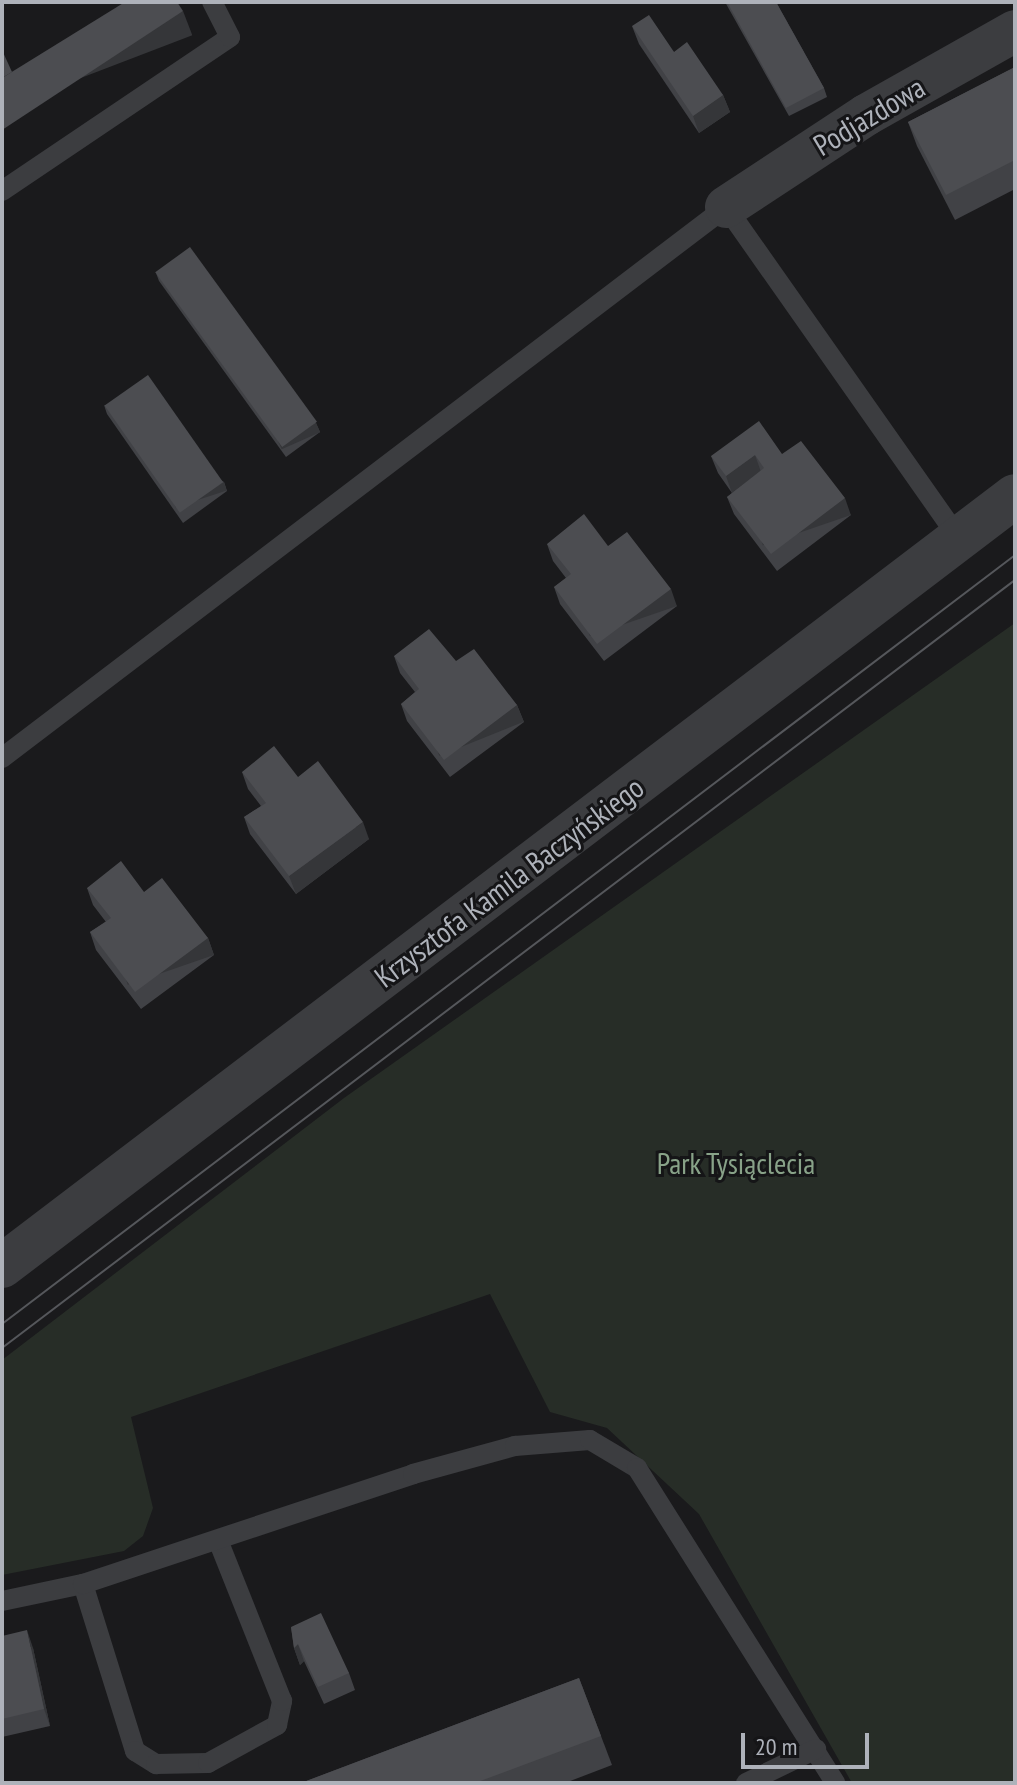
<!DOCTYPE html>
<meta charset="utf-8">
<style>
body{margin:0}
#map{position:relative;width:1017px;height:1785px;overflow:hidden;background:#1a1a1c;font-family:"PT Sans Narrow",sans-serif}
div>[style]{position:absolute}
.green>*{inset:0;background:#272d27}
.service>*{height:20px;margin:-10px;padding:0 10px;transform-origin:10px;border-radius:10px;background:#3c3d40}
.minor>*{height:42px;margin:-21px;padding:0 21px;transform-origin:21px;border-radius:21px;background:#3c3d40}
.tertiary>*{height:44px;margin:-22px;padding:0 22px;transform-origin:22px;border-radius:22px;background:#3c3d40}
.tram>*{height:2px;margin:-1px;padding:0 1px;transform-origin:1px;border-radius:1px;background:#55575b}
.wall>*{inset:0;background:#414246}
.shaded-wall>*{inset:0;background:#353639;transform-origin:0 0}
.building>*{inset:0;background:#4c4d51;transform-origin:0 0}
span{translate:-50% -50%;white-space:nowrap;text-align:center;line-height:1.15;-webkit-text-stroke:6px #151517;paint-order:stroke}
.street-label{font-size:30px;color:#aeb2ba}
.park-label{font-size:30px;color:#88a288}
.frame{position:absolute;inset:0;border:4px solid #aeb2ba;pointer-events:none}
.scale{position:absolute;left:741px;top:1733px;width:128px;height:36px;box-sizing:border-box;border:4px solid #aeb2ba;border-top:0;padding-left:10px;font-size:24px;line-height:28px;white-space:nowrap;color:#aeb2ba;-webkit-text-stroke:6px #151517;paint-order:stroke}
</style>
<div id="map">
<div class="green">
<div style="clip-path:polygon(1015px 623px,1015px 1783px,852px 1783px,699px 1514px,607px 1428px,550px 1412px,490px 1294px,131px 1417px,153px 1508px,143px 1536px,124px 1551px,2px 1575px,2px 1360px,344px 1098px)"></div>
</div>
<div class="service">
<div style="left:2px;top:191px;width:275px;rotate:-34deg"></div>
<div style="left:230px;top:37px;width:39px;rotate:-117deg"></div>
<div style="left:2px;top:758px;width:910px;rotate:-37.27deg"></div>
<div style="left:726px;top:207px;width:406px;rotate:54.9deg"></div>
<div style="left:83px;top:1584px;width:175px;rotate:72.7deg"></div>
<div style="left:135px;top:1751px;width:25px;rotate:32deg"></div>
<div style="left:156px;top:1764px;width:52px;rotate:-1.1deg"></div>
<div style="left:208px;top:1763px;width:79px;rotate:-28.8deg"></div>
<div style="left:277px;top:1725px;width:25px;rotate:-78deg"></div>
<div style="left:282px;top:1701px;width:173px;rotate:-111.7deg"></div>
<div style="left:2px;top:1601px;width:83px;rotate:-11.9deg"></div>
<div style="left:83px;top:1584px;width:348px;rotate:-18.4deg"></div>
<div style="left:413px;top:1474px;width:106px;rotate:-15.4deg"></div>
<div style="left:515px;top:1446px;width:75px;rotate:-4.6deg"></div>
<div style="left:590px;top:1440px;width:55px;rotate:30.8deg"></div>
<div style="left:637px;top:1468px;width:372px;rotate:57.8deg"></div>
<div style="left:746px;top:1783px;width:78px;rotate:-25.9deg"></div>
</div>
<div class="minor">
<div style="left:726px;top:207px;width:168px;rotate:-33.3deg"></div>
<div style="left:866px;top:115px;width:171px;rotate:-29.4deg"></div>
</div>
<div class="tertiary">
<div style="left:2px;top:1266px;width:1272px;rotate:-37.24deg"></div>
</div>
<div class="tram">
<div style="left:2px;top:1324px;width:1272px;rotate:-37.2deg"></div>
<div style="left:2px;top:1348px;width:1271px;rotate:-37.17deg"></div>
</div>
<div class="wall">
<div style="clip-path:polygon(725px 2px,776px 2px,824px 88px,827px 97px,789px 116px)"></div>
<div style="clip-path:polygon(632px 26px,674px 52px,723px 95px,730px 112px,699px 133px,639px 44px)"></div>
<div style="clip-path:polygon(1015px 67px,1015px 189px,955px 220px,917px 146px,908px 122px)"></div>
<div style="clip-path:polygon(156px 273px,316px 423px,320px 432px,286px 457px,159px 281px)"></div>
<div style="clip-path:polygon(104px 405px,224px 482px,227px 491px,183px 523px,107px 414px)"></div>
<div style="clip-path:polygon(782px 454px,851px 515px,777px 571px,734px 514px,727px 497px,732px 493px,718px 473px,711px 456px)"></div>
<div style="clip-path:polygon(547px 544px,608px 546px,677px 606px,604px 661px,560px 604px,554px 587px,566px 578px,553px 561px)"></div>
<div style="clip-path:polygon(394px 656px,456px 661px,517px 705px,524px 722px,450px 777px,407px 721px,401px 704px,415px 692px,400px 673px)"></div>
<div style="clip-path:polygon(242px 772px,298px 777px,369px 839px,296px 894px,250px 834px,244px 817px,261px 806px,248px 789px)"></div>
<div style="clip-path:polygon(87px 888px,144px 892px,208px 938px,214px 955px,141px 1009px,96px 950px,90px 932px,106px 922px,93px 905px)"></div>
<div style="clip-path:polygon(291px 1627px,349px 1673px,355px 1690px,324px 1704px,304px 1661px,300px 1665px,294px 1648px)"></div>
<div style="clip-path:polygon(2px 1636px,33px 1648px,50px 1726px,2px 1737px)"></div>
<div style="clip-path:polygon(579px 1678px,612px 1765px,565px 1783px,301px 1783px)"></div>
</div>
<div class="shaded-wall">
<div style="left:183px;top:11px;width:26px;height:217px;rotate:69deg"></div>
<div style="clip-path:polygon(723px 95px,730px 112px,699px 133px,693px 116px)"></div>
<div style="left:316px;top:423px;width:10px;height:42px;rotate:66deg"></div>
<div style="clip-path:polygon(755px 455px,761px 472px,732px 493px,726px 476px)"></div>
<div style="left:224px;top:482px;width:9px;height:54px;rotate:72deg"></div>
<div style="left:845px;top:498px;width:18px;height:93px;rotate:71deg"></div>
<div style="left:671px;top:589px;width:18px;height:92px;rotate:71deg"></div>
<div style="left:517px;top:705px;width:18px;height:91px;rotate:68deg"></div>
<div style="clip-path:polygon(363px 822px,369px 839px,296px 894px,289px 876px)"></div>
<div style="left:208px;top:938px;width:18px;height:91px;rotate:71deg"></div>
<div style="clip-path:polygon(27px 1630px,33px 1648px,50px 1726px,44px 1709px)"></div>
<div style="clip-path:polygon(298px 1644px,304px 1661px,300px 1665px,294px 1648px)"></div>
</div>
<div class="building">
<div style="clip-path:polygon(125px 2px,177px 2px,183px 11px,2px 130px,2px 78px)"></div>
<div style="clip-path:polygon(727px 2px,776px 2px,824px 88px,786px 108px)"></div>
<div style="clip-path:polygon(649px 15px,674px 52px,687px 42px,723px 95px,693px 116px,632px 26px)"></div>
<div style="clip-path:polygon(2px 50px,12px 72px,2px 78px)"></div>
<div style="clip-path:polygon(1015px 67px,1015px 160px,946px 195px,908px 122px)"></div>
<div style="left:190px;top:247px;width:216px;height:43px;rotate:54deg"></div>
<div style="left:148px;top:375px;width:131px;height:53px;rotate:55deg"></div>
<div style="clip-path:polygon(759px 421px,782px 454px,801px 441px,845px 498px,771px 554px,727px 497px,764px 468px,755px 455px,726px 476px,711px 456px)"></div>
<div style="clip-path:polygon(584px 514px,608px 546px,627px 532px,671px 589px,597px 644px,554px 587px,571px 574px,547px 544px)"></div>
<div style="clip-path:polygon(429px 629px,456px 661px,474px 649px,517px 705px,444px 760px,401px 704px,419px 689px,394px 656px)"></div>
<div style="clip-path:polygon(274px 746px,298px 777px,318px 761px,363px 822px,289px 876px,244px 817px,266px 803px,242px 772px)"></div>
<div style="clip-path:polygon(121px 861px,144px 892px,162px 878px,208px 938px,135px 992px,90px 932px,111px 918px,87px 888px)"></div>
<div style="clip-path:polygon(321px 1613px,349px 1673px,318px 1687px,298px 1644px,294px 1648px,291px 1627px)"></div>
<div style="clip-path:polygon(27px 1630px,44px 1709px,2px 1719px,2px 1636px)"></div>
<div style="clip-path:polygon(579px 1678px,601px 1736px,475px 1783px,301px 1783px)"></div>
</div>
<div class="street-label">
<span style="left:869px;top:116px;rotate:-31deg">Podjazdowa</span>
<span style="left:509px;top:882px;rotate:-37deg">Krzysztofa Kamila Baczyńskiego</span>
</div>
<div class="park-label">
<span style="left:736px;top:1163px">Park Tysiąclecia</span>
</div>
<div class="frame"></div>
<div class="scale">20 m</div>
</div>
